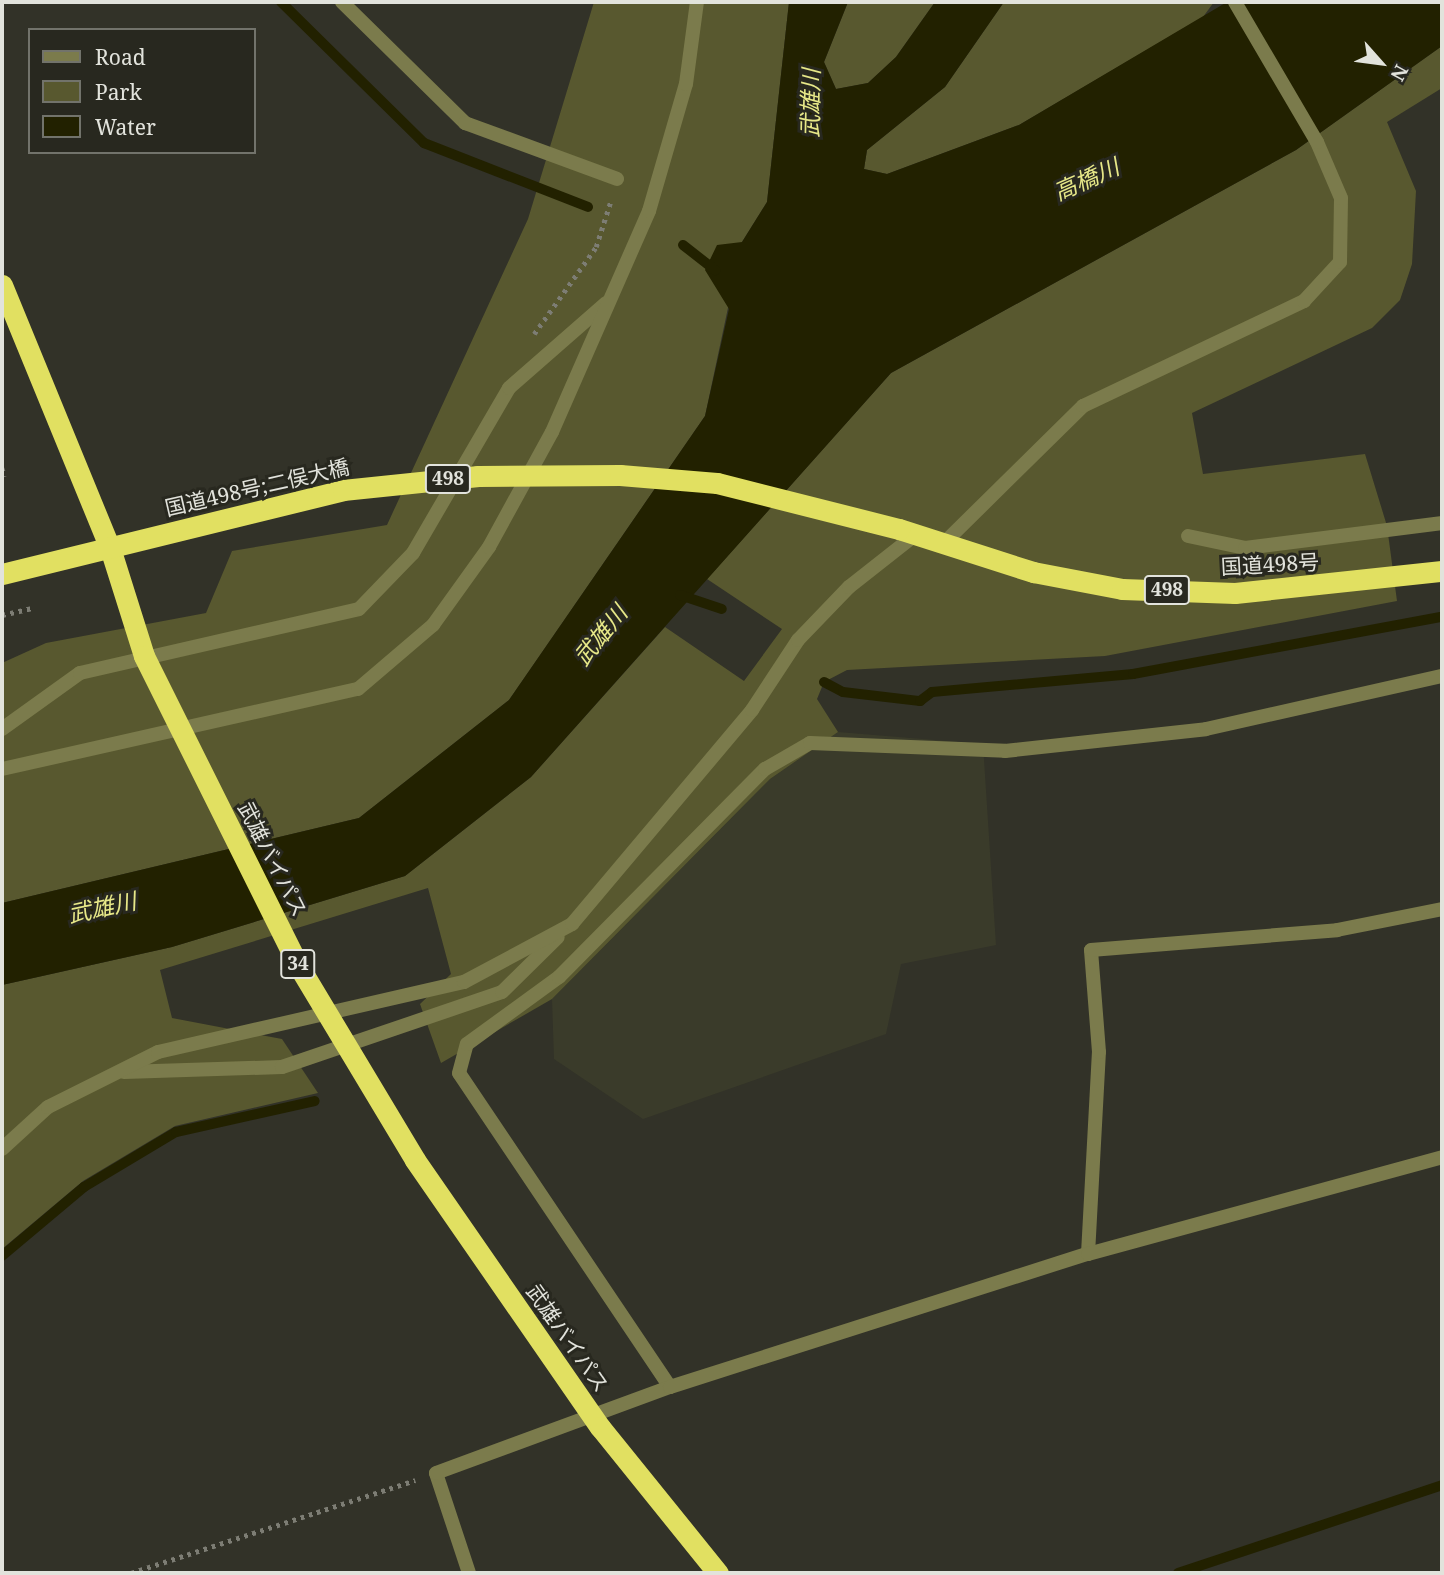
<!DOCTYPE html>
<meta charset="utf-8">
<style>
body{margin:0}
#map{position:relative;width:1444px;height:1575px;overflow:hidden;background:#323228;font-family:"Noto Serif","Noto Sans JP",serif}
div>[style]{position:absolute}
.built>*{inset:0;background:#3a3b2a}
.green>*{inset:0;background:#58582f}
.water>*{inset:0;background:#222100}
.stream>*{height:10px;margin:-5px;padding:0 5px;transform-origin:5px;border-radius:5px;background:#222100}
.path>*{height:4.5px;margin-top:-2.25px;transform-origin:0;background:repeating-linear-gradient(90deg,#7d7d74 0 3.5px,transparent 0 8.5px)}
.street>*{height:14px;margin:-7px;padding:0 7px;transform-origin:7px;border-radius:7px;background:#7b7b4c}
.highway>*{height:21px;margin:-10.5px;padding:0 10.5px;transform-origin:10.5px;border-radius:10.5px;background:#e1e061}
.highway-bridge>*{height:21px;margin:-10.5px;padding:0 10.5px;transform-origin:10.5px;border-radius:10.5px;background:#e1e061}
span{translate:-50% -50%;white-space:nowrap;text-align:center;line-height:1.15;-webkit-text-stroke:6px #28281f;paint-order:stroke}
.shield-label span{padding:2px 5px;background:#28281f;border:2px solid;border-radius:5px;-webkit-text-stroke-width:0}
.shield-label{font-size:19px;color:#e2e3dc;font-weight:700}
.street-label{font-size:21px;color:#e2e3dc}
.water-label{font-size:23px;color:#e7e888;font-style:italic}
.frame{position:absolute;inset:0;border:4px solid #e2e3dc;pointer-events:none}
.legend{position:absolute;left:28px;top:28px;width:228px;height:126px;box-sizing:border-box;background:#28281f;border:2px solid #72736b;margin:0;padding:9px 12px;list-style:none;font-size:21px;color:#e2e3dc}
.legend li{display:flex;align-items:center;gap:14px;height:35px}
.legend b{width:35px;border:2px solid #72736b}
.north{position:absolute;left:1346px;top:28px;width:70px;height:70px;-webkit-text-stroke:5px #28281f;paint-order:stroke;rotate:118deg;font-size:19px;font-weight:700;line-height:28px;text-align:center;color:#e2e3dc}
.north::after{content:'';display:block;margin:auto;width:24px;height:32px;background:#e2e3dc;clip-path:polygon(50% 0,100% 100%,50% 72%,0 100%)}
</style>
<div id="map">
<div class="built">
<div style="clip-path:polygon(838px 732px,983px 744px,996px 945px,901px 964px,886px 1034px,643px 1119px,554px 1059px,552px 999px,770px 779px)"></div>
</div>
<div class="green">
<div style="clip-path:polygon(594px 2px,789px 2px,767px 202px,742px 242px,705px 416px,509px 700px,359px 818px,2px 903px,2px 663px,46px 643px,206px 613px,232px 551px,387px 525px,528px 219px)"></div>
<div style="clip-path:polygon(848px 2px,935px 2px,896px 57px,868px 83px,836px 89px,824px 62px)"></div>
<div style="clip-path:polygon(1004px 2px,1214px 2px,1203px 17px,1019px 125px,887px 174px,864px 169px,867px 150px,945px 87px)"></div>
<div style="clip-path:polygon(1442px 46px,1442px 88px,1387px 122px,1416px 191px,1412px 264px,1400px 300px,1372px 328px,1192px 413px,1203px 474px,1365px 454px,1387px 526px,1397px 601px,1105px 656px,847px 670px,824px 682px,817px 699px,838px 732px,770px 779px,552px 999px,441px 1063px,420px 1004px,451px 974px,428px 888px,160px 970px,172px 1018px,282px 1039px,318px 1093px,175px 1126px,83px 1181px,2px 1249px,2px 985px,172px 947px,405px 876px,531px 777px,665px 627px,744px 681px,782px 629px,707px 579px,891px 373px,1296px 150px)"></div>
</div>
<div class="water">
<div style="clip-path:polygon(789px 2px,848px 2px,824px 62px,836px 89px,868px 83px,896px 57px,935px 2px,1004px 2px,945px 87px,867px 150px,864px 169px,887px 174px,1019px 125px,1227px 2px,1442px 2px,1442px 46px,1296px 150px,891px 373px,531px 777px,405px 876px,172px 947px,2px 985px,2px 903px,359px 818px,509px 700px,705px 416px,729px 309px,705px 270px,717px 245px,742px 242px,767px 202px)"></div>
</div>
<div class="stream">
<div style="left:281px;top:2px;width:201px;rotate:44.6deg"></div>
<div style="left:424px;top:143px;width:176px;rotate:21.3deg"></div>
<div style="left:683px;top:245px;width:41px;rotate:38deg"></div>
<div style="left:680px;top:595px;width:44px;rotate:18.4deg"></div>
<div style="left:824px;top:682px;width:21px;rotate:28deg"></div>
<div style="left:843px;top:692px;width:78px;rotate:6.7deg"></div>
<div style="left:920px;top:701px;width:15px;rotate:-37deg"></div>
<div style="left:932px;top:692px;width:202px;rotate:-5.1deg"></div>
<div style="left:1133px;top:674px;width:314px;rotate:-10.5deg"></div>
<div style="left:2px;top:1256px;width:107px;rotate:-40.1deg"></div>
<div style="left:84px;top:1187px;width:107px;rotate:-30.9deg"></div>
<div style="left:176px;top:1132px;width:142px;rotate:-12.6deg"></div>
<div style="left:1178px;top:1573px;width:278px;rotate:-18.4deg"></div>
</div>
<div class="path">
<div style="left:534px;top:334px;width:107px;rotate:-54.5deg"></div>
<div style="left:596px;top:247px;width:49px;rotate:-72.3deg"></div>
<div style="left:2px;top:468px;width:9px;rotate:72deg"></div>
<div style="left:2px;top:615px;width:31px;rotate:-13deg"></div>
<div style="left:131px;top:1573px;width:299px;rotate:-18.1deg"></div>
</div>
<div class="street">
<div style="left:342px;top:2px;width:173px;rotate:44.5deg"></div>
<div style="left:465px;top:123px;width:162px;rotate:20.2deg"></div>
<div style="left:1188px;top:536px;width:58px;rotate:11.9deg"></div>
<div style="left:1245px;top:548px;width:199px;rotate:-7.2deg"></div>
<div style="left:943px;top:544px;width:197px;rotate:-44.6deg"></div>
<div style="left:1083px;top:406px;width:245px;rotate:-25.4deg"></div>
<div style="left:1304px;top:301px;width:53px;rotate:-47.3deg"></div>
<div style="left:1340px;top:262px;width:64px;rotate:-89.1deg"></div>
<div style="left:1341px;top:198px;width:61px;rotate:-113.2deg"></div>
<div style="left:1317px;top:142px;width:162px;rotate:-120.4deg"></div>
<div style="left:2px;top:729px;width:96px;rotate:-35.7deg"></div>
<div style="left:80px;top:673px;width:286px;rotate:-12.9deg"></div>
<div style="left:359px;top:609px;width:78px;rotate:-46deg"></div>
<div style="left:413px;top:553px;width:191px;rotate:-59.8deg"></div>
<div style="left:509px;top:388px;width:129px;rotate:-41.2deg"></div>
<div style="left:2px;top:769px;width:365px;rotate:-12.7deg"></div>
<div style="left:358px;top:689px;width:99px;rotate:-40.5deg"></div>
<div style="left:433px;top:625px;width:96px;rotate:-54.3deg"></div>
<div style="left:489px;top:547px;width:131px;rotate:-61.3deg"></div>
<div style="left:552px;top:432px;width:241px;rotate:-66.3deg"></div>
<div style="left:649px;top:211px;width:132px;rotate:-73.8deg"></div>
<div style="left:686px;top:84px;width:83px;rotate:-82.4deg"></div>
<div style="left:124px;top:1072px;width:158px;rotate:-1.8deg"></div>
<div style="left:282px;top:1067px;width:232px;rotate:-18.8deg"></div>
<div style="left:502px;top:992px;width:78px;rotate:-44.5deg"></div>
<div style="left:2px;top:1149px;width:62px;rotate:-42.4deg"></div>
<div style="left:48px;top:1107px;width:123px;rotate:-26.6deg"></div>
<div style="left:158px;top:1052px;width:314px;rotate:-12.9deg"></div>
<div style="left:464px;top:982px;width:123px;rotate:-28.2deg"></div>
<div style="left:572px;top:924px;width:280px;rotate:-49.9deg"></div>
<div style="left:752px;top:710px;width:84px;rotate:-56.7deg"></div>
<div style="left:798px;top:640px;width:74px;rotate:-46.1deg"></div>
<div style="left:849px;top:587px;width:84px;rotate:-38.2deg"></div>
<div style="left:1088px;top:1254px;width:202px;rotate:-86.9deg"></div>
<div style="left:1099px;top:1052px;width:102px;rotate:-94.5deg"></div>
<div style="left:1091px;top:950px;width:247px;rotate:-4.6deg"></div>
<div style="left:1337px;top:930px;width:107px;rotate:-11.3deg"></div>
<div style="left:670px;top:1387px;width:378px;rotate:-123.9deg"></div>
<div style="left:459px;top:1073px;width:30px;rotate:-75deg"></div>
<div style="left:467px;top:1044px;width:114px;rotate:-36.1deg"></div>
<div style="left:559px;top:977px;width:293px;rotate:-45.3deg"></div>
<div style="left:765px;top:769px;width:52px;rotate:-30deg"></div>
<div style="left:810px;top:743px;width:195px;rotate:2.3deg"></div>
<div style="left:1005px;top:751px;width:202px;rotate:-6.2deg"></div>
<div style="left:1206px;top:729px;width:242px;rotate:-12.7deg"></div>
<div style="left:469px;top:1573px;width:105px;rotate:-108.3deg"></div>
<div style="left:436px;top:1473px;width:249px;rotate:-20.2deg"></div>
<div style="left:670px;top:1387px;width:439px;rotate:-17.7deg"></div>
<div style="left:1088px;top:1254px;width:367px;rotate:-15.3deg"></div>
</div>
<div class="highway">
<div style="left:899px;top:529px;width:141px;rotate:17.8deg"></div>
<div style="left:1033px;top:572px;width:91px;rotate:10.8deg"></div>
<div style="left:1122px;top:589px;width:113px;rotate:2deg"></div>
<div style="left:1235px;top:593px;width:208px;rotate:-6.1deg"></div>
</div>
<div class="highway-bridge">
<div style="left:2px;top:285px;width:284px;rotate:67.7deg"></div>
<div style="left:110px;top:548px;width:113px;rotate:72.5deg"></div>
<div style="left:144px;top:656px;width:345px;rotate:63.5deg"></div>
<div style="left:298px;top:965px;width:227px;rotate:59deg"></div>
<div style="left:415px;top:1160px;width:325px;rotate:55.3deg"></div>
<div style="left:600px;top:1427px;width:188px;rotate:51.1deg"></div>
<div style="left:2px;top:574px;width:351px;rotate:-13.8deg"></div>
<div style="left:343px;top:490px;width:136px;rotate:-5.9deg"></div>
<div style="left:478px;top:476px;width:142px;rotate:-0.4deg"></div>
<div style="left:620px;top:475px;width:97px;rotate:4.7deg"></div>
<div style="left:717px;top:483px;width:188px;rotate:14.2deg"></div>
</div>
<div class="shield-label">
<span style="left:448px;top:479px">498</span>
<span style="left:1167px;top:590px">498</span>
<span style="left:298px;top:964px">34</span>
</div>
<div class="street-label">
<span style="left:257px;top:487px;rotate:-13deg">国道498号;二俣大橋</span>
<span style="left:1270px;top:564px;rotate:-3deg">国道498号</span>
<span style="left:273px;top:859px;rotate:63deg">武雄バイパス</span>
<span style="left:568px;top:1338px;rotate:55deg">武雄バイパス</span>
</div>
<div class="water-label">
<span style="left:810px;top:103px;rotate:-89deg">武雄川</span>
<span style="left:1086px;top:179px;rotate:-24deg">高橋川</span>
<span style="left:600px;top:635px;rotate:-51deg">武雄川</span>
<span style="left:102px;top:907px;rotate:-12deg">武雄川</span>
</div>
<div class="frame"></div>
<ul class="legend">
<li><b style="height:9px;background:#7b7b4c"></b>Road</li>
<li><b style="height:19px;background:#58582f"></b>Park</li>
<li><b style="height:19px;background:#222100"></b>Water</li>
</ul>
<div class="north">N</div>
</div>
